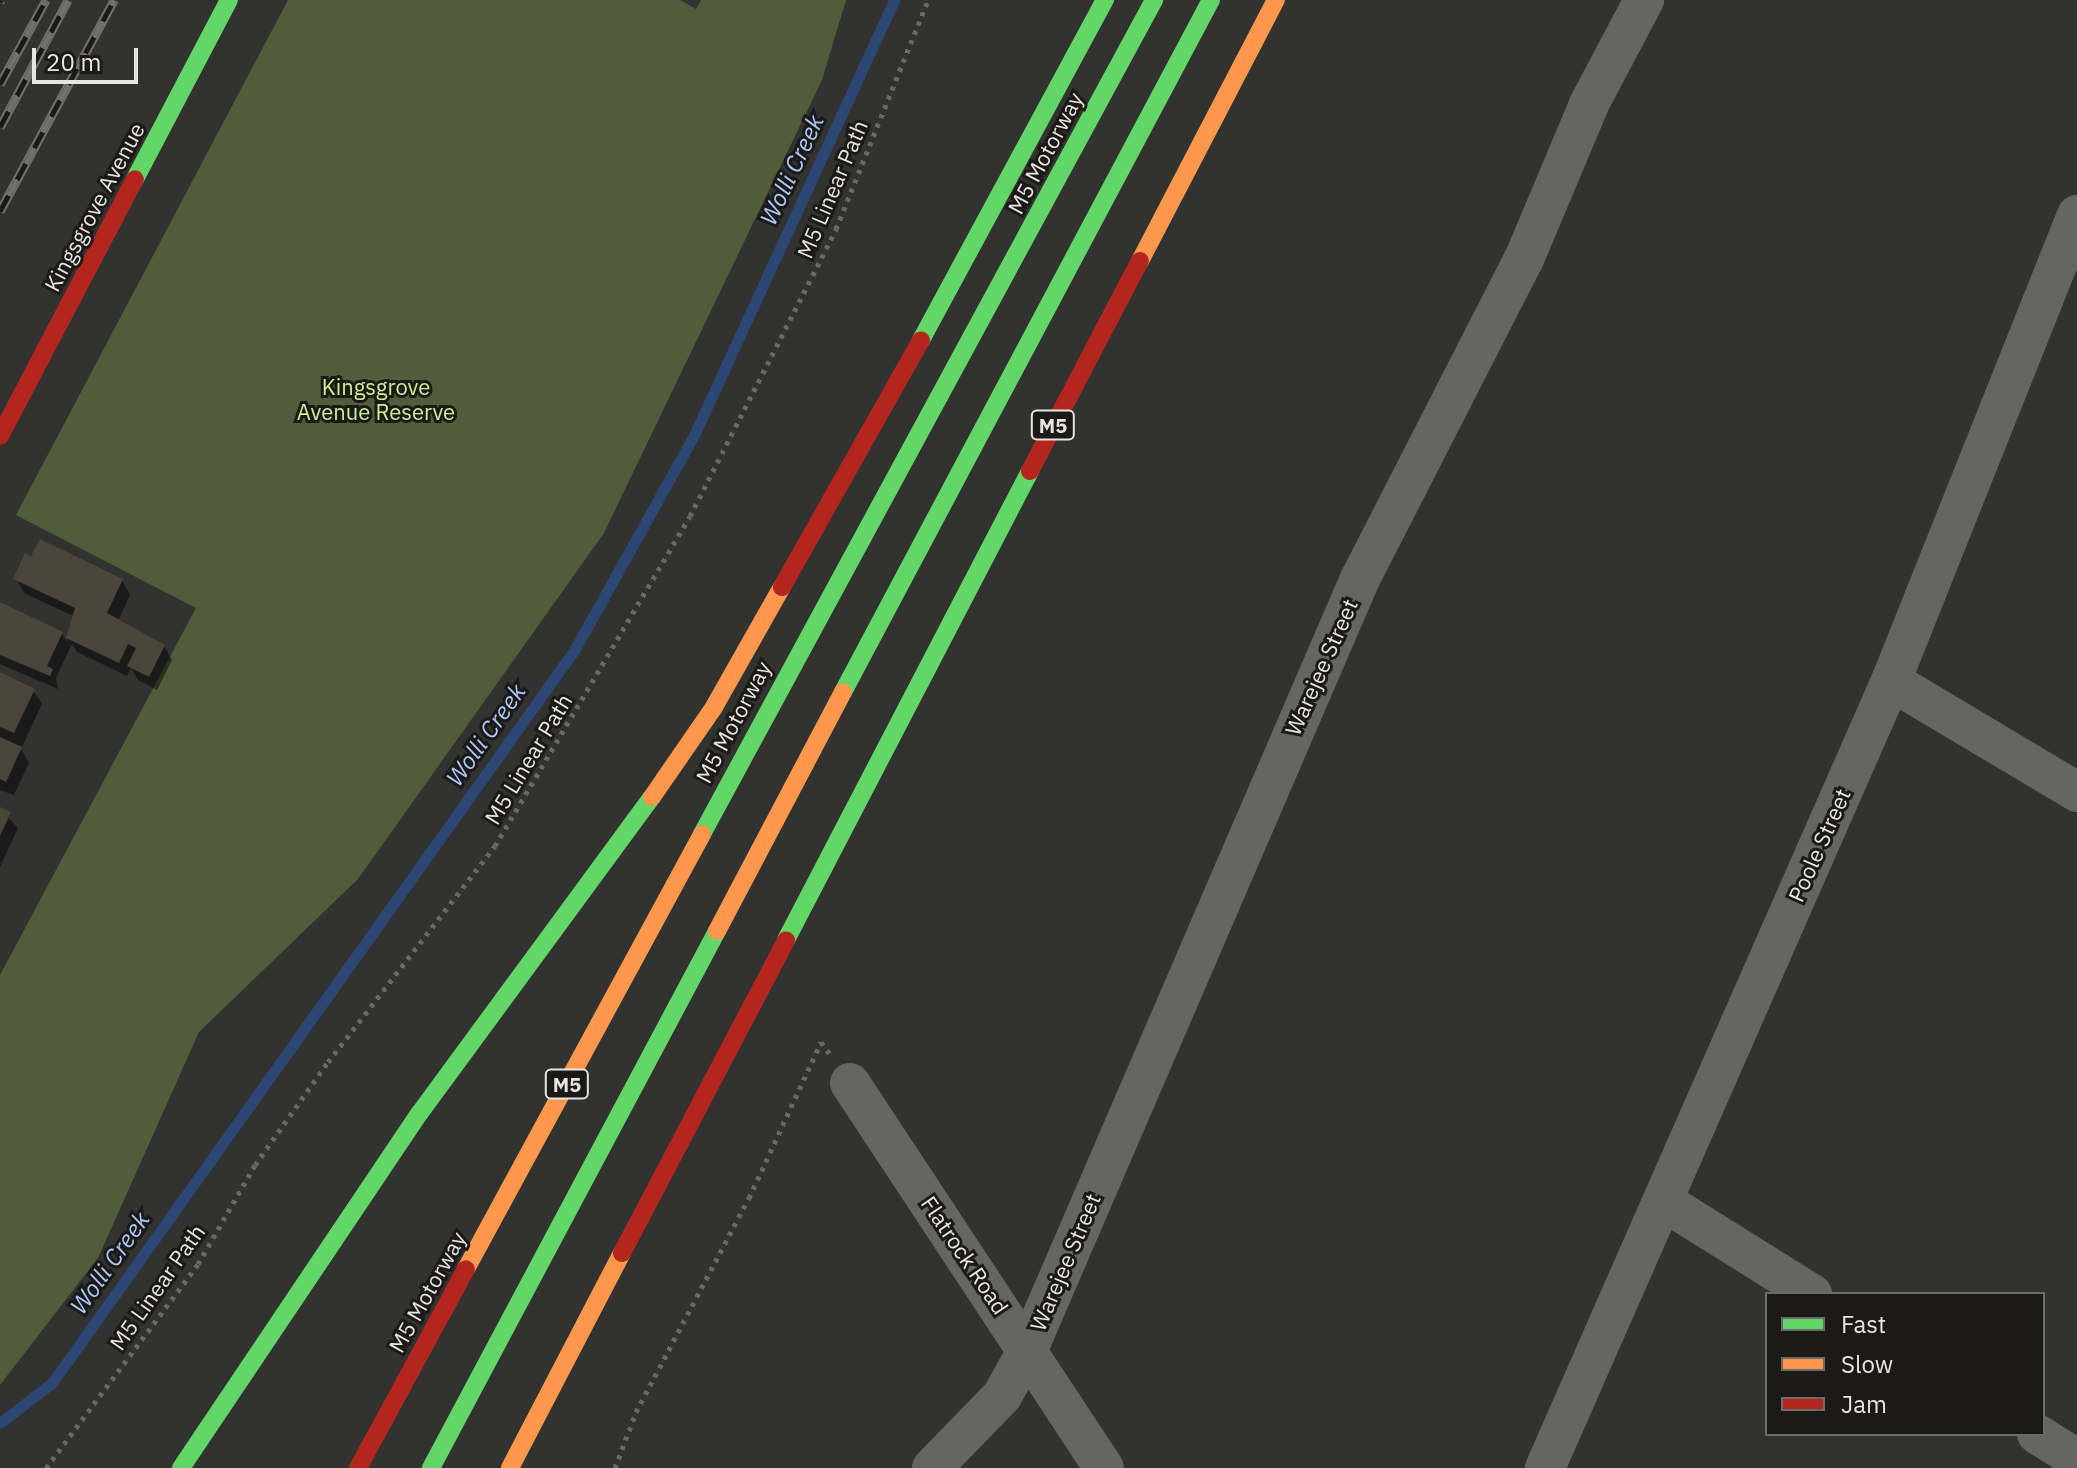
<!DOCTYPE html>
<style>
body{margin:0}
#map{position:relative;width:2077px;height:1468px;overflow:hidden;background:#323231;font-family:"IBM Plex Sans",sans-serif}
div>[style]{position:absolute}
.green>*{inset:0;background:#515c3b}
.shadow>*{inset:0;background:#0007}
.stream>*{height:11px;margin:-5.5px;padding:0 5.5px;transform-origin:5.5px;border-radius:5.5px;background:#2d4774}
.building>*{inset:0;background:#4c4539}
.path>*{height:5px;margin-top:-2.5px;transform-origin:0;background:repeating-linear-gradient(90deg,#686867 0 4px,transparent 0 10px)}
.street>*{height:40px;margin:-20px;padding:0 20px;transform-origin:20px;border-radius:20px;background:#656564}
.fast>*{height:18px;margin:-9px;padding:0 9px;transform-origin:9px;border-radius:9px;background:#63d668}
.slow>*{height:18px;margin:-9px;padding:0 9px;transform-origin:9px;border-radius:9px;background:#ff974d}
.jam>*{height:18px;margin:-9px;padding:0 9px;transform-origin:9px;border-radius:9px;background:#b3261e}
.rail>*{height:9px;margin-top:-4.5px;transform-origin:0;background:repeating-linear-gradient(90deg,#1b1a19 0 18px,#71706f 0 36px);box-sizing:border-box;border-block:2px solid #71706f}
span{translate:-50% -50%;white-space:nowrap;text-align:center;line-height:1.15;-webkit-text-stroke:6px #1b1a19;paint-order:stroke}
.shield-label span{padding:2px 6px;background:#1b1a19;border:2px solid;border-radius:6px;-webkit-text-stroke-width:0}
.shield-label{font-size:20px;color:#e6e5e4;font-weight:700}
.street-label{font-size:22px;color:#e6e5e4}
.park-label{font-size:22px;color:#ceec91}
.water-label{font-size:24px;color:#acc8f6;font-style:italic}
.legend{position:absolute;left:1765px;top:1292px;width:280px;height:144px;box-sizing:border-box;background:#1b1a19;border:2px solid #6c6b6a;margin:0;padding:10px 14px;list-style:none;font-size:24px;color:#e6e5e4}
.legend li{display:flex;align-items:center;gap:16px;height:40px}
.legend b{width:40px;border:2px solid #6c6b6a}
.scale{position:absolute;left:32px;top:48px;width:106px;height:36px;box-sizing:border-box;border:4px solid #e6e5e4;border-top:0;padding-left:10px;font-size:24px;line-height:28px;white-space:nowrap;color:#e6e5e4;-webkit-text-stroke:6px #1b1a19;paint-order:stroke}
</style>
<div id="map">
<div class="green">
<div style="clip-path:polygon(288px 0,680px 0,696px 9px,701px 0,846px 0,822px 80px,604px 533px,358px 879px,199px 1032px,98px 1258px,0 1385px,0 975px,196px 608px,16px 515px)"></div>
</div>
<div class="shadow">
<div style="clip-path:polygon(16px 578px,122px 580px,130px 595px,118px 621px,164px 646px,172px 660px,157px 690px,138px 680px,131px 668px,127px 676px,77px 652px,72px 644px,56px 678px,58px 689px,0 664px,0 605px,62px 634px,67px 642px,75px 617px,24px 593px)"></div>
<div style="clip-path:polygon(0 675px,33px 690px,42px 704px,21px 749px,29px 763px,14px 795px,0 790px)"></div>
<div style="clip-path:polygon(0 809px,18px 828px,0 867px)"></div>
</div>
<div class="stream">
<div style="left:0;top:1423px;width:66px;rotate:-37.6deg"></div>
<div style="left:52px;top:1383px;width:901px;rotate:-54.53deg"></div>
<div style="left:575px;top:649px;width:247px;rotate:-60.9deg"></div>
<div style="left:695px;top:433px;width:477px;rotate:-65.3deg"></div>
</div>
<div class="building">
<div style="clip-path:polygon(40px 539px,123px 579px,107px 613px,165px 645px,149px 677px,127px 666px,136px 648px,128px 644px,119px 663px,66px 638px,75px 608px,13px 579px,25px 553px,31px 556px)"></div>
<div style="clip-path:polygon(0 602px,63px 632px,47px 666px,53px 669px,50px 676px,0 655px)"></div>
<div style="clip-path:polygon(0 672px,35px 689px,14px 733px,0 727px)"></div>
<div style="clip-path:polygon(0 737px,22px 747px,6px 782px,0 779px)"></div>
<div style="clip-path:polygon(0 807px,11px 812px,0 836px)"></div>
</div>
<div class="path">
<div style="left:46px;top:1468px;width:254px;rotate:-53.3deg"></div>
<div style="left:198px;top:1264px;width:114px;rotate:-60.1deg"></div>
<div style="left:255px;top:1165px;width:126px;rotate:-54.7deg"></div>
<div style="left:328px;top:1062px;width:273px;rotate:-52.3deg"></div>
<div style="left:495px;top:846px;width:383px;rotate:-59.4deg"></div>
<div style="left:690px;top:516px;width:322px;rotate:-63deg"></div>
<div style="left:836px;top:229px;width:247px;rotate:-68.1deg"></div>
<div style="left:615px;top:1468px;width:60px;rotate:-69.4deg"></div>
<div style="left:636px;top:1412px;width:242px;rotate:-62.2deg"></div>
<div style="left:749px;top:1198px;width:172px;rotate:-65.2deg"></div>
<div style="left:821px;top:1042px;width:14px;rotate:54deg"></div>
</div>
<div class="street">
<div style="left:1891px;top:681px;width:217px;rotate:30.8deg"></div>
<div style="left:850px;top:1083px;width:461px;rotate:56.6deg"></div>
<div style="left:1663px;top:1201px;width:176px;rotate:32deg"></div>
<div style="left:2037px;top:1434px;width:47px;rotate:32deg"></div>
<div style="left:932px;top:1468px;width:100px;rotate:-45.8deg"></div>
<div style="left:1002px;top:1396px;width:54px;rotate:-61deg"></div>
<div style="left:1028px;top:1349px;width:839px;rotate:-66.68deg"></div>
<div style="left:1360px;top:579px;width:360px;rotate:-62.9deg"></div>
<div style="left:1524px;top:259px;width:168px;rotate:-67.2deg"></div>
<div style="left:1589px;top:104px;width:118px;rotate:-62.1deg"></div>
<div style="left:1545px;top:1468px;width:860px;rotate:-66.27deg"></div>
<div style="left:1891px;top:681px;width:502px;rotate:-68.24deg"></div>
</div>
<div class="fast">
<div style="left:135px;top:179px;width:202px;rotate:-62.3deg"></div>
<div style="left:921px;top:340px;width:387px;rotate:-61.6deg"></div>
<div style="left:843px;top:692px;width:784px;rotate:-62deg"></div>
<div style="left:702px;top:834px;width:949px;rotate:-61.54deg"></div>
<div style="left:786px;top:940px;width:529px;rotate:-62.51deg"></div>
<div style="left:181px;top:1468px;width:427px;rotate:-56.1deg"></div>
<div style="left:419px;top:1114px;width:393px;rotate:-53.7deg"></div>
<div style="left:431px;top:1468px;width:608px;rotate:-61.96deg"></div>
</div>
<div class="slow">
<div style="left:1140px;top:261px;width:294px;rotate:-62.5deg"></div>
<div style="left:652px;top:797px;width:109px;rotate:-55.4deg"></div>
<div style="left:714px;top:707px;width:138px;rotate:-60.5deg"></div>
<div style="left:717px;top:931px;width:270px;rotate:-62.2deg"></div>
<div style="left:466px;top:1269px;width:495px;rotate:-61.5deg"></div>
<div style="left:510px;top:1468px;width:242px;rotate:-62.5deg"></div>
</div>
<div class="jam">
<div style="left:0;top:436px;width:290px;rotate:-62.3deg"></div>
<div style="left:1030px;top:471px;width:237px;rotate:-62.4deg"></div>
<div style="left:782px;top:587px;width:283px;rotate:-60.6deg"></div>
<div style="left:622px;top:1253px;width:353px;rotate:-62.3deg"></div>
<div style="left:358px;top:1468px;width:226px;rotate:-61.5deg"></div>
</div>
<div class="rail">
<div style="left:0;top:2px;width:2px;rotate:-63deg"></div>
<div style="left:0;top:84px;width:96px;rotate:-61.3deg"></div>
<div style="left:0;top:127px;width:144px;rotate:-61.8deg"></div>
<div style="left:0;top:211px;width:240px;rotate:-61.6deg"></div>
</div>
<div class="shield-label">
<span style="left:1053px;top:425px">M5</span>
<span style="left:567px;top:1084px">M5</span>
</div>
<div class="street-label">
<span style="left:1045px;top:153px;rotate:-62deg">M5 Motorway</span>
<span style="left:832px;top:189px;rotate:-67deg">M5 Linear Path</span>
<span style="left:94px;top:207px;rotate:-62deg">Kingsgrove Avenue</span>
<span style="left:1321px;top:667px;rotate:-66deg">Warejee Street</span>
<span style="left:733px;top:722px;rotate:-62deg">M5 Motorway</span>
<span style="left:528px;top:759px;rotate:-59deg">M5 Linear Path</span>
<span style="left:1819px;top:845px;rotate:-66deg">Poole Street</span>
<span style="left:965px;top:1255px;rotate:56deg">Flatrock Road</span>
<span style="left:1065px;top:1262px;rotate:-67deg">Warejee Street</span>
<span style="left:157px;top:1287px;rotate:-55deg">M5 Linear Path</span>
<span style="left:427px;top:1292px;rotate:-61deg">M5 Motorway</span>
</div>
<div class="park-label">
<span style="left:376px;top:399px">Kingsgrove<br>Avenue Reserve</span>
</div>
<div class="water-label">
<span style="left:792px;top:170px;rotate:-65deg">Wolli Creek</span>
<span style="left:486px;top:735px;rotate:-55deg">Wolli Creek</span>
<span style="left:110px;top:1263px;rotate:-55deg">Wolli Creek</span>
</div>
<ul class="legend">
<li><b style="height:10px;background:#63d668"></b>Fast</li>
<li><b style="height:10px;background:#ff974d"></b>Slow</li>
<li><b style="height:10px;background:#b3261e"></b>Jam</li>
</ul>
<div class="scale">20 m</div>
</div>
